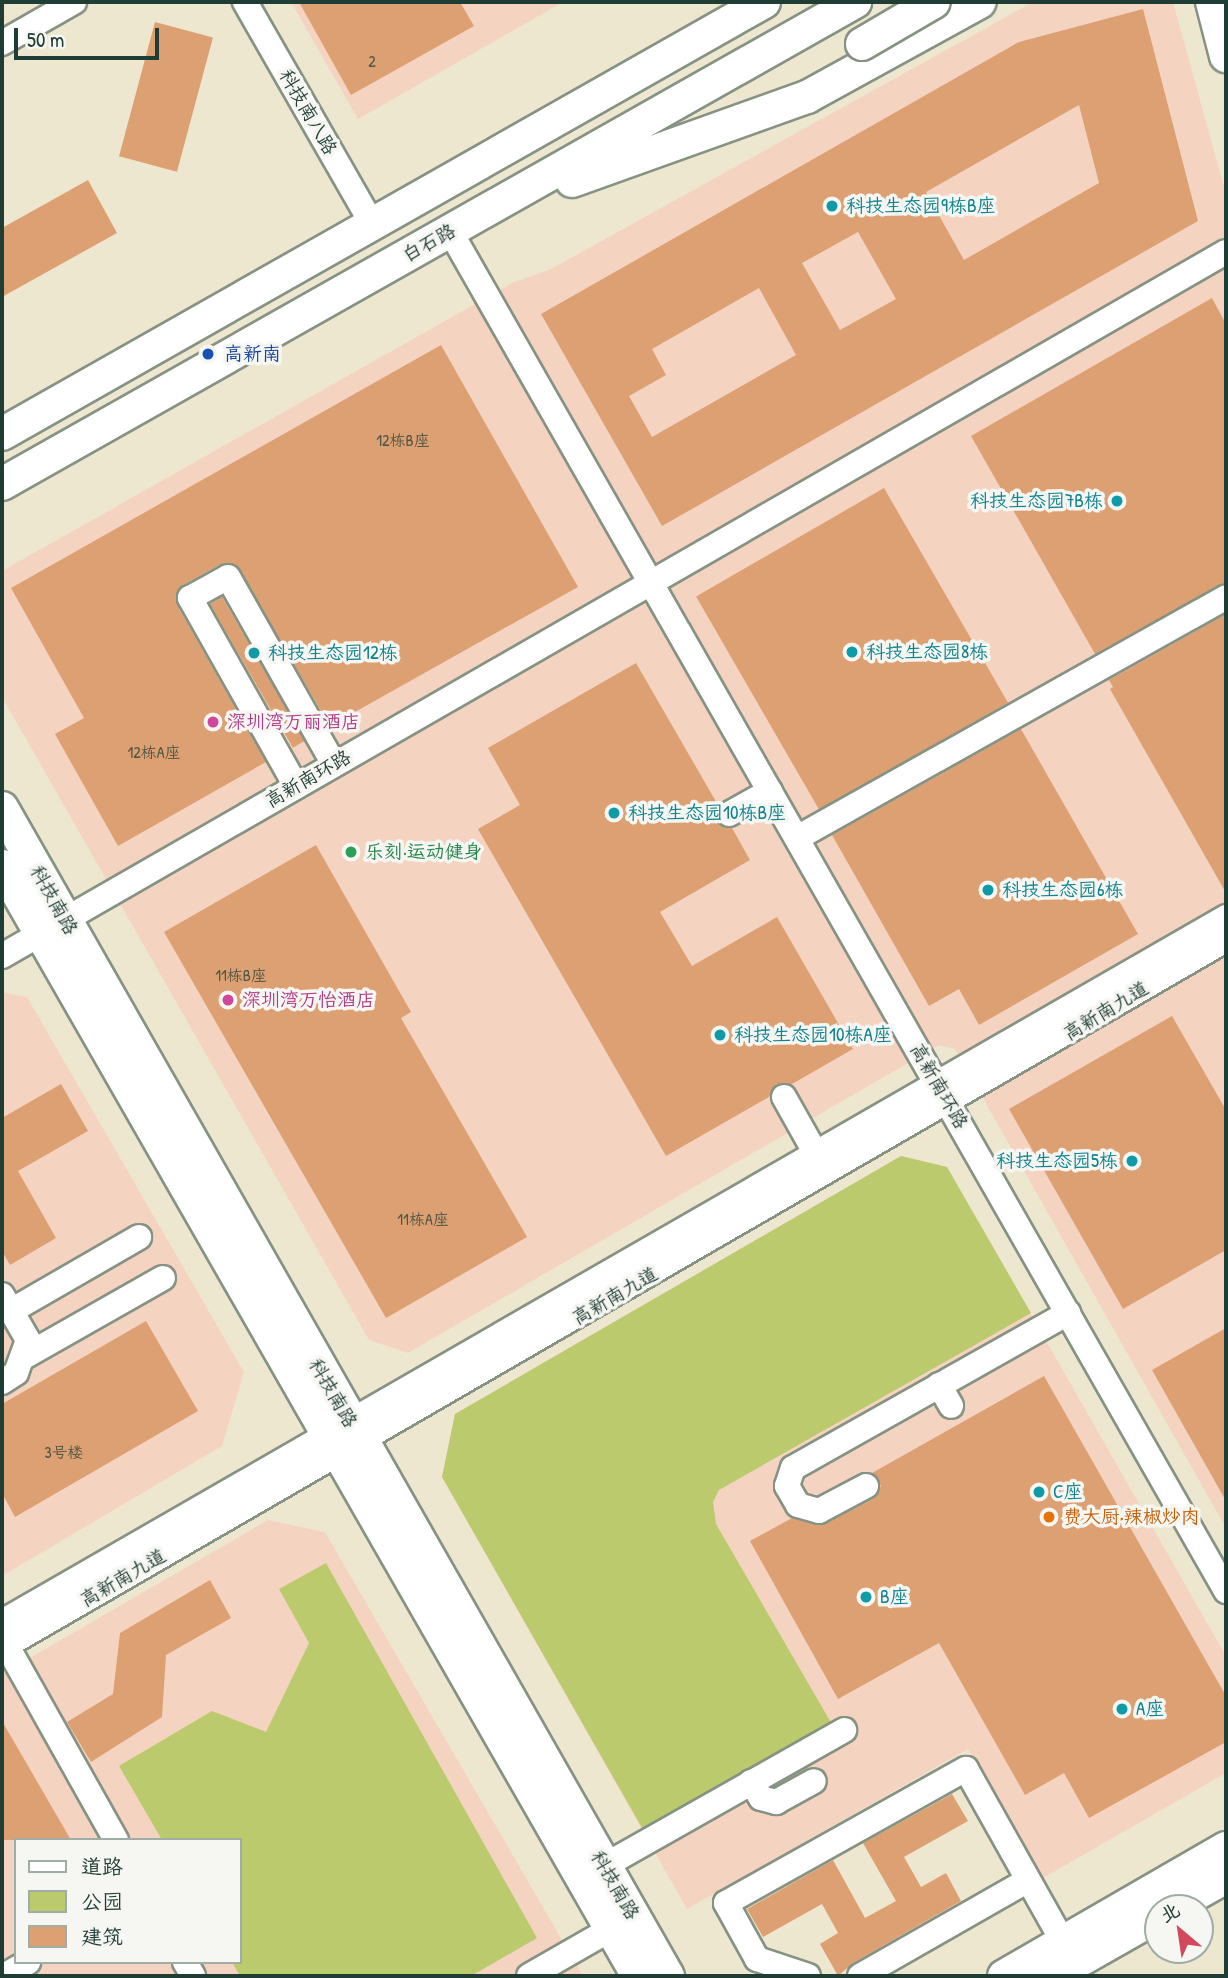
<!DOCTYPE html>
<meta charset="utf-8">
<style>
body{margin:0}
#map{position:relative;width:1228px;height:1978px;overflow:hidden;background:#eee7d0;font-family:"Patrick Hand","LXGW WenKai TC",sans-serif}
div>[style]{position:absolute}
.built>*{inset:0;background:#f5d3c1}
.green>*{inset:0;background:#bbca6c}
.building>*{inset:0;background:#dda073;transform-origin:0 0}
.roads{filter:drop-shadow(2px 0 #869282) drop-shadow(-2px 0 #869282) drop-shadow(0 2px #869282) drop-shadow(0 -2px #869282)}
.minor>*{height:24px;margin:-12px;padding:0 12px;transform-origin:12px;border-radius:12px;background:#fff}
.major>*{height:32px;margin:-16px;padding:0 16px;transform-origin:16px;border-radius:16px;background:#fff}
.bridges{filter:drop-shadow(2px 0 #869282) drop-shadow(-2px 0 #869282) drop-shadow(0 2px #869282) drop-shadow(0 -2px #869282)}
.major-bridge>*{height:32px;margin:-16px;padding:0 16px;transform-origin:16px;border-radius:16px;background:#fff}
.dots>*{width:19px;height:19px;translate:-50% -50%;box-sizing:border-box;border:4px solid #f6f6f2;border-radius:50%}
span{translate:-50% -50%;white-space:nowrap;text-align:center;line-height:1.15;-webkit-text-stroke:7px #f6f6f2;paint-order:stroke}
.number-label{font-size:16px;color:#4e5644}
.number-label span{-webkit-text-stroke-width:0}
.street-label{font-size:19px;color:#1f3d34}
.culture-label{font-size:19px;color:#0d838f}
.left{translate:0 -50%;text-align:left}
.right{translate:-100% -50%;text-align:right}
.transit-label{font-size:19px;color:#164399}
.hotel-label{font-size:19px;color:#b23c85}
.leisure-label{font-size:19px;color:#27864d}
.food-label{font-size:19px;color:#c56008}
.frame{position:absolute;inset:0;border:4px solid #1f3d34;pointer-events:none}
.legend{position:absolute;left:14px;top:1838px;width:228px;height:126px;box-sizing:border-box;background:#f6f6f2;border:2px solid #a0aca6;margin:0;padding:9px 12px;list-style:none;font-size:21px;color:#1f3d34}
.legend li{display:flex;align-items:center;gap:14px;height:35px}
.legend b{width:35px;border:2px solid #a0aca6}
.north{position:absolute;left:1144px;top:1894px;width:70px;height:70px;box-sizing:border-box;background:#f6f6f2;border:2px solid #a0aca6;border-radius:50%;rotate:331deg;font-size:19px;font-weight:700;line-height:28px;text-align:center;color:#1f3d34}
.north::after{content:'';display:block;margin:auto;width:24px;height:32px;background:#d1495b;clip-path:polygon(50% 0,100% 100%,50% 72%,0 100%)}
.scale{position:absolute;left:14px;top:28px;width:145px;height:32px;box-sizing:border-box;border:4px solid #1f3d34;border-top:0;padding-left:9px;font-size:21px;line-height:24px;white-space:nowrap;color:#1f3d34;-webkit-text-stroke:5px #f6f6f2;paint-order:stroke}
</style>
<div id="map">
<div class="built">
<div style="clip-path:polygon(291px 2px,563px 2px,358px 119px)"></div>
<div style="clip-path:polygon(1033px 2px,1173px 2px,1226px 194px,1226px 1528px,955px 1049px,939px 1045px,408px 1353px,369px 1340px,2px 697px,2px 571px,512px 283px,551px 269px)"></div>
<div style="clip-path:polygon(2px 992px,27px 997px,244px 1372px,222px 1446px,2px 1576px)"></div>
<div style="clip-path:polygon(901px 1156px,947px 1167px,1226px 1656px,1226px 1773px,1043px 1878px,968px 1749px,687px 1909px,442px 1477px,455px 1414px)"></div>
<div style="clip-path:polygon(evenodd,268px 1520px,325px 1532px,583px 1976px,2px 1976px,2px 1674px,268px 1520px,16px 1840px,240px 1840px,240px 1962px,16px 1962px,16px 1840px)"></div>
</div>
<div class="green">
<div style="clip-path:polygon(901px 1156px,947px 1167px,1031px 1313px,719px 1490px,713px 1502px,716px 1524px,833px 1726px,645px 1833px,442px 1477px,455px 1414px)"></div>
<div style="clip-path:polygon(326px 1563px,537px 1938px,471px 1976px,240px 1976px,232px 1962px,240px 1962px,240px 1840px,162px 1840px,119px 1766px,212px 1711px,266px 1732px,309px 1643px,279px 1589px)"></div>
</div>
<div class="building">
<div style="clip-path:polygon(299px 2px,460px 2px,474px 26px,351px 95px)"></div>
<div style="clip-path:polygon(evenodd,1143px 9px,1198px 221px,662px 526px,541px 314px,1019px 42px,1143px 9px,1079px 105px,1099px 183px,964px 260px,926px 192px,1079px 105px,1143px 9px,858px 232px,896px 299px,840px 330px,802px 263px,858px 232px,1143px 9px,759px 288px,796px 355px,652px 437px,629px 396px,666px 375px,652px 349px,759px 288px)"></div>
<div style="left:155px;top:22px;width:60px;height:139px;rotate:15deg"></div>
<div style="clip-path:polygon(88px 180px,117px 233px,2px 297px,2px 228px)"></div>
<div style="clip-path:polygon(1212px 298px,1226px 324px,1226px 582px,1095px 654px,971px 436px)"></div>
<div style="clip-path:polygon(441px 345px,578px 587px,330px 726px,236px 565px,221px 564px,183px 585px,177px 591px,177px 605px,266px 762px,118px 846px,55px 734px,84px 718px,11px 588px)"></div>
<div style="left:884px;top:488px;width:248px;height:217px;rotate:60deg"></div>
<div style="left:222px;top:597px;width:166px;height:14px;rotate:60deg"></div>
<div style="clip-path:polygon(1226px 614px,1226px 893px,1110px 689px,1113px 687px,1109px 680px)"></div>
<div style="clip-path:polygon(636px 663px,718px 805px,716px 822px,732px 828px,750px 860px,660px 912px,692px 966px,777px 917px,853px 1049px,792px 1084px,776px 1084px,769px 1097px,666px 1156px,478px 829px,520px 805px,488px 748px)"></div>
<div style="clip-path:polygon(1021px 729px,1138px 934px,979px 1025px,959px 989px,929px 1006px,832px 835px)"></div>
<div style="clip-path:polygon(316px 845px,411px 1012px,401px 1018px,527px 1237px,386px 1318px,164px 932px)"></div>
<div style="clip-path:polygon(1172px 1016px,1226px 1110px,1226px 1250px,1123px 1309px,1009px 1109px)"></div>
<div style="clip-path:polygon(61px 1084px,88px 1131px,18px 1171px,56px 1238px,10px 1265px,2px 1251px,2px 1118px)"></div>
<div style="clip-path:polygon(146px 1321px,198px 1411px,15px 1517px,2px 1493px,2px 1404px)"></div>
<div style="clip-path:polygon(1226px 1328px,1226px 1501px,1152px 1370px)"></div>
<div style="clip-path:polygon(1044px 1376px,1226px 1696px,1226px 1742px,1089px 1818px,1064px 1773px,1025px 1795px,939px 1643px,838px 1699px,750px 1541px,792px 1518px,825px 1524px,873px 1499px,881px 1486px,872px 1473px)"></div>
<div style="clip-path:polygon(210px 1580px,231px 1618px,166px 1655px,162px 1717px,91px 1762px,67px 1722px,113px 1694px,120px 1633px)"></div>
<div style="clip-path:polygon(2px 1721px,71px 1840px,2px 1840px)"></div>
<div style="clip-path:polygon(952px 1794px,968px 1821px,904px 1857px,921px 1887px,946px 1873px,961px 1901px,853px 1963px,838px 1976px,820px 1944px,838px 1933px,822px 1904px,763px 1937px,747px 1909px,833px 1860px,865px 1918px,896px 1901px,863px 1843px)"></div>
</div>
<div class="roads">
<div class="minor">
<div style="left:245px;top:2px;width:254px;rotate:60.2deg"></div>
<div style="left:2px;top:43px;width:83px;rotate:-29.7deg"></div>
<div style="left:450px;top:231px;width:1566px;rotate:60.29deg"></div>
<div style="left:296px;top:786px;width:216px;rotate:-119.4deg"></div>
<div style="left:190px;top:598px;width:43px;rotate:-28.9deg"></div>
<div style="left:228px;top:577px;width:215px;rotate:60.5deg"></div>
<div style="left:729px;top:814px;width:47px;rotate:-29.3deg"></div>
<div style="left:797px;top:838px;width:492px;rotate:-29.3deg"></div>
<div style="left:2px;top:956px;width:1412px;rotate:-29.91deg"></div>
<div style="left:784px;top:1097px;width:65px;rotate:60.7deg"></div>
<div style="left:2px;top:1295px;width:52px;rotate:60deg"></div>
<div style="left:28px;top:1340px;width:35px;rotate:110deg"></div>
<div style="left:16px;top:1373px;width:17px;rotate:147deg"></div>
<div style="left:11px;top:1311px;width:148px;rotate:-30deg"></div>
<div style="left:22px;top:1358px;width:162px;rotate:-29.6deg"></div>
<div style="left:939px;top:1385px;width:24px;rotate:60deg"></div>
<div style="left:866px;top:1486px;width:53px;rotate:152deg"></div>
<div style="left:819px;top:1511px;width:22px;rotate:-164deg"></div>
<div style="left:798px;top:1505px;width:22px;rotate:-120deg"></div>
<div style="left:787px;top:1486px;width:19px;rotate:-72deg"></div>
<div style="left:793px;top:1468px;width:316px;rotate:-29.4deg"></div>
<div style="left:2px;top:1622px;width:1413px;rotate:-29.94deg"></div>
<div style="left:2px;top:1637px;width:233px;rotate:60.7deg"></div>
<div style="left:2px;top:1648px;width:1414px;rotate:-30.05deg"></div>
<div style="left:751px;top:1782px;width:19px;rotate:58deg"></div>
<div style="left:761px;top:1798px;width:16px;rotate:15deg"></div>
<div style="left:776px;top:1802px;width:43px;rotate:-28.9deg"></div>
<div style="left:604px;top:1866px;width:276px;rotate:-29.5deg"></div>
<div style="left:185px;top:1962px;width:16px;rotate:60deg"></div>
<div style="left:4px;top:1976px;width:28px;rotate:-30deg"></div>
<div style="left:529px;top:1976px;width:95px;rotate:-29.8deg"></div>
<div style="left:808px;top:1976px;width:54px;rotate:-161.6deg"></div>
<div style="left:757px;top:1959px;width:64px;rotate:-119deg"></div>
<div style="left:726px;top:1903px;width:275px;rotate:-29.2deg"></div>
<div style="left:966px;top:1769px;width:198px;rotate:60.7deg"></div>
<div style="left:860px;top:1976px;width:193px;rotate:-29.7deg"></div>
</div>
<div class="major">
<div style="left:1212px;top:2px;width:56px;rotate:75.5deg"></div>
<div style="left:572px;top:181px;width:250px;rotate:-19.7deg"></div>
<div style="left:807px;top:97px;width:197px;rotate:-28.8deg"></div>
<div style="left:2px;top:434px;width:876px;rotate:-29.55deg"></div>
<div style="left:2px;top:484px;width:980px;rotate:-29.47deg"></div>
<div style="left:2px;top:808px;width:1345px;rotate:60.31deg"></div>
<div style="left:2px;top:866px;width:1279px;rotate:60.19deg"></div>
<div style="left:1171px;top:1908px;width:63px;rotate:-29.4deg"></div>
<div style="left:1004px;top:1976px;width:256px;rotate:-30deg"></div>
<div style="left:1052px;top:1976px;width:122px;rotate:-29.5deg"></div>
</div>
</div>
<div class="bridges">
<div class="major-bridge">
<div style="left:862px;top:44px;width:83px;rotate:-30.3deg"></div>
</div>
</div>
<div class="dots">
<div style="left:832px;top:206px;background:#0f9aa8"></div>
<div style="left:208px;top:354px;background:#1a4fb4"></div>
<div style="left:1117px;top:501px;background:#0f9aa8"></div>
<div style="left:852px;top:652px;background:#0f9aa8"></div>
<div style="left:254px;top:653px;background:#0f9aa8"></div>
<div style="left:213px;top:722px;background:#d1479c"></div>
<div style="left:614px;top:813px;background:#0f9aa8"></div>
<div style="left:351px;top:852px;background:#2e9e5b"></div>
<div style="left:988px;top:890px;background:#0f9aa8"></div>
<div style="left:228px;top:1000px;background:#d1479c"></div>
<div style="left:720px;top:1035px;background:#0f9aa8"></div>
<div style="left:1132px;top:1161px;background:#0f9aa8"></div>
<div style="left:1039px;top:1492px;background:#0f9aa8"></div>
<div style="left:1049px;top:1517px;background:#e8710a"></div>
<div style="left:866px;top:1597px;background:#0f9aa8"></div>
<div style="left:1122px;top:1709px;background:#0f9aa8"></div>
</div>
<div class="number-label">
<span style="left:372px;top:61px">2</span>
<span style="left:403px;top:440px">12栋B座</span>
<span style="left:154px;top:752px">12栋A座</span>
<span style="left:241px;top:975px">11栋B座</span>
<span style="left:423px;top:1219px">11栋A座</span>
<span style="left:64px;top:1452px">3号楼</span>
</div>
<div class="street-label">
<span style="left:308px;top:112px;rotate:60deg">科技南八路</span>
<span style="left:429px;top:243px;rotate:-29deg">白石路</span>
<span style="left:308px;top:779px;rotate:-30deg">高新南环路</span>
<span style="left:54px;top:900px;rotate:61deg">科技南路</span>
<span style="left:1106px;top:1011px;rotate:-31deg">高新南九道</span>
<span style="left:939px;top:1086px;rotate:60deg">高新南环路</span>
<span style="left:615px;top:1296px;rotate:-30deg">高新南九道</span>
<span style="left:333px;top:1393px;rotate:60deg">科技南路</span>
<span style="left:123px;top:1578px;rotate:-30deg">高新南九道</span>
<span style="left:615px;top:1885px;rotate:60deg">科技南路</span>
</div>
<div class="culture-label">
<span class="left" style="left:846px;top:206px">科技生态园9栋B座</span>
<span class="right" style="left:1103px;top:501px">科技生态园7B栋</span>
<span class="left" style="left:866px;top:652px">科技生态园8栋</span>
<span class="left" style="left:268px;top:653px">科技生态园12栋</span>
<span class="left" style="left:628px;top:813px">科技生态园10栋B座</span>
<span class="left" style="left:1002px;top:890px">科技生态园6栋</span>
<span class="left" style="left:734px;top:1035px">科技生态园10栋A座</span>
<span class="right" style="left:1118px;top:1161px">科技生态园5栋</span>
<span class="left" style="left:1053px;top:1492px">C座</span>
<span class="left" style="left:880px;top:1597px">B座</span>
<span class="left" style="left:1136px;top:1709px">A座</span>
</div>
<div class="transit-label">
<span class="left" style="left:224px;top:354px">高新南</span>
</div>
<div class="hotel-label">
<span class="left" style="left:227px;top:722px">深圳湾万丽酒店</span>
<span class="left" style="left:242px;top:1000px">深圳湾万怡酒店</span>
</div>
<div class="leisure-label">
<span class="left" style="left:365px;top:852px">乐刻·运动健身</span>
</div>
<div class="food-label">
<span class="left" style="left:1063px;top:1517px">费大厨·辣椒炒肉</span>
</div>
<div class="frame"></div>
<ul class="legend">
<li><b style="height:9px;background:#fff"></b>道路</li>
<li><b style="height:19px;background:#bbca6c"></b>公园</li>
<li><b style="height:19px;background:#dda073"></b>建筑</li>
</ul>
<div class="north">北</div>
<div class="scale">50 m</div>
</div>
